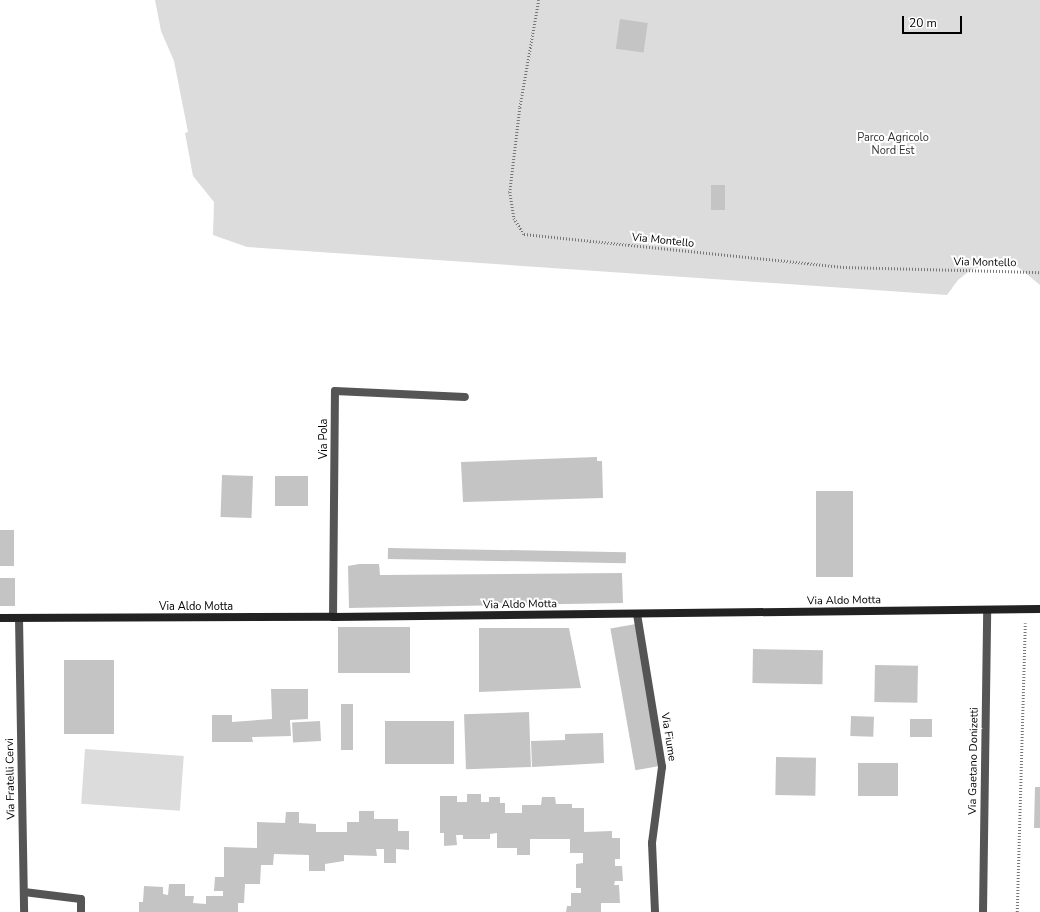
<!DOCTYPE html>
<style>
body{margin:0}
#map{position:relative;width:1040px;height:912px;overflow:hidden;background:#fff;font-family:"Nunito Sans",sans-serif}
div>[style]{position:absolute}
.green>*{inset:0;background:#dcdcdc;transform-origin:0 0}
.building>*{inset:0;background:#c4c4c4;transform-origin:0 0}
.path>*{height:2.5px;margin-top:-1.25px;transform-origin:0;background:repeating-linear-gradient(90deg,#777 0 1px,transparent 0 3px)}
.lane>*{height:8px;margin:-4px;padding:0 4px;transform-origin:4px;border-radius:4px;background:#555}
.street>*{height:8px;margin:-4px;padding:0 4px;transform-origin:4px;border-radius:4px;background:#555}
.secondary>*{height:8px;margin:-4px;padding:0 4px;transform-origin:4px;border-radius:4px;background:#222}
span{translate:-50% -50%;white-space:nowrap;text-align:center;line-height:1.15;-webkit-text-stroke:4px #fff;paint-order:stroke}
.park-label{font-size:11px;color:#333}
.street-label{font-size:11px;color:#000}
.scale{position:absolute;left:902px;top:16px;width:60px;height:18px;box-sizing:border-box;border:2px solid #000;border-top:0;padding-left:5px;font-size:12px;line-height:14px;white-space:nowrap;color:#000;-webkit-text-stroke:3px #fff;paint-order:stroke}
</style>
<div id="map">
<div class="green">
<div style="clip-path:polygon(155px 0,1040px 0,1040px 285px,1018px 267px,1000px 263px,972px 269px,958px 280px,947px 295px,247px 247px,213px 235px,214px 202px,193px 176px,185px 133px,188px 132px,174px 61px,161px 31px)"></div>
<div style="left:85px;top:749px;width:99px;height:55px;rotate:4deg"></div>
</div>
<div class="building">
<div style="left:620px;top:19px;width:28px;height:30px;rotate:8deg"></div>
<div style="left:711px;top:185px;width:14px;height:25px"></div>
<div style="clip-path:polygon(597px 457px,597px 461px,602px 461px,603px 498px,463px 502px,461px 462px)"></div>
<div style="left:222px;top:475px;width:31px;height:42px;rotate:2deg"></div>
<div style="left:275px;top:476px;width:33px;height:30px"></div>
<div style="left:816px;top:491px;width:37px;height:86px"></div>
<div style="left:0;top:530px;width:14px;height:36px"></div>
<div style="left:388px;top:548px;width:238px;height:11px;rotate:1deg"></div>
<div style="clip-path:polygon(359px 564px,379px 564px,380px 575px,622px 573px,623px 603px,349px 608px,348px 566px)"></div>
<div style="left:0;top:578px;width:15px;height:28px"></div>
<div style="left:636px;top:624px;width:144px;height:26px;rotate:80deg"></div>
<div style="left:410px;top:627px;width:46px;height:72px;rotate:90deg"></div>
<div style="clip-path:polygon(479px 628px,569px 628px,581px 688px,479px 692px)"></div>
<div style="left:753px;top:649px;width:70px;height:34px;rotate:1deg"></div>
<div style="left:64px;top:660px;width:50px;height:74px"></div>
<div style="left:875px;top:665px;width:43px;height:37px;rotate:1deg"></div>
<div style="clip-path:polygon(271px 689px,308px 689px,308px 719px,290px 720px,291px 736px,252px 737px,253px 742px,212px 742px,212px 715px,232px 715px,232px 722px,272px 719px)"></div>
<div style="left:341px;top:704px;width:12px;height:46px"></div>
<div style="left:529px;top:712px;width:55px;height:65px;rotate:88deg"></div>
<div style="left:851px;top:716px;width:23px;height:20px;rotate:2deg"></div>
<div style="left:910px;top:719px;width:22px;height:18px"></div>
<div style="left:320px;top:721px;width:20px;height:28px;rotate:87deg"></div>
<div style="left:385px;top:721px;width:69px;height:43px"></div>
<div style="clip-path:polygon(603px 733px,604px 763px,532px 767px,531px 741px,565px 740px,565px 734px)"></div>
<div style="left:776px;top:757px;width:40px;height:38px;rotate:1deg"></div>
<div style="left:858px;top:763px;width:40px;height:33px"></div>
<div style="clip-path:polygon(1035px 787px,1040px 787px,1040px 828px,1034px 828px)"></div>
<div style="clip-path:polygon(467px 794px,481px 794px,481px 802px,489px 802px,489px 797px,500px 797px,500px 803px,505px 803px,505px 813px,522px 813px,522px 805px,541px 805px,542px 797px,555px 797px,556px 804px,572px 804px,572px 808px,584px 808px,584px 832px,612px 831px,612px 838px,620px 838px,620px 859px,615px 859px,615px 866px,622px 866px,623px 881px,615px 881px,614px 885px,619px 885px,620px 903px,601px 903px,601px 912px,566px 912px,567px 906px,571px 906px,571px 893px,581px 893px,581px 888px,576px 888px,576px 864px,583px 863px,583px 853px,570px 853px,570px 839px,530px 839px,530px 855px,517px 855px,517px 848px,497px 848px,497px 833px,490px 834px,490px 839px,463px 839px,463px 835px,456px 835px,457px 845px,444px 846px,444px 833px,440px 833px,440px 796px,457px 796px,457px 802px,467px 802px)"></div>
<div style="clip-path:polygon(359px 811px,374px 811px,374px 819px,398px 819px,398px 831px,409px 831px,409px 850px,396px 849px,396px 863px,384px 863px,384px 849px,376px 849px,377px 856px,344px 855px,344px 861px,325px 864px,325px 871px,309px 871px,309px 855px,274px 854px,273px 865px,261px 865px,260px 884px,245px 884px,244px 903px,238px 903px,238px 912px,139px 912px,139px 902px,143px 902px,144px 886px,163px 887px,163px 894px,168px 895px,169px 884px,185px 884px,185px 896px,194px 896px,193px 903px,206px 904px,206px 896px,223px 896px,223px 891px,214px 891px,215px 877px,224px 877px,224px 847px,257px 848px,257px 822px,285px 823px,286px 812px,299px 812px,299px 823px,316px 824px,316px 832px,347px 832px,347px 822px,359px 822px)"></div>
</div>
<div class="path">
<div style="left:539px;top:0;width:110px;rotate:100deg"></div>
<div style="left:520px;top:108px;width:85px;rotate:96.8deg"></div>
<div style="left:510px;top:192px;width:26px;rotate:81deg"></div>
<div style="left:514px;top:218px;width:19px;rotate:58deg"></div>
<div style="left:524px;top:234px;width:321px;rotate:5.9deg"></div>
<div style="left:843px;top:267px;width:197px;rotate:1.5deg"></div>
<div style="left:1017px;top:912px;width:289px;rotate:-88.4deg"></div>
</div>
<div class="lane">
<div style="left:24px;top:892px;width:57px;rotate:7deg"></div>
<div style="left:81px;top:899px;width:13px;rotate:90deg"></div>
</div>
<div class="street">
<div style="left:637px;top:614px;width:155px;rotate:80.7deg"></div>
<div style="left:662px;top:767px;width:77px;rotate:97.5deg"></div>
<div style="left:652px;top:843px;width:69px;rotate:87.5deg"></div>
<div style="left:333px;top:617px;width:226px;rotate:-89.5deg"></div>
<div style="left:335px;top:391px;width:130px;rotate:2.6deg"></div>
<div style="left:19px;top:618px;width:294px;rotate:89deg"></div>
<div style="left:983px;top:912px;width:302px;rotate:-89.2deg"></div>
</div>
<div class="secondary">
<div style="left:0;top:618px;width:333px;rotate:-0.2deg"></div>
<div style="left:333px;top:617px;width:707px;rotate:-0.65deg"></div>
</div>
<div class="park-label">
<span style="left:893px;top:145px">Parco Agricolo<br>Nord Est</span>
</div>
<div class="street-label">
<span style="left:663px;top:241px;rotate:6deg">Via Montello</span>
<span style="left:985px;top:263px;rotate:1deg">Via Montello</span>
<span style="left:324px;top:439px;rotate:-90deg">Via Pola</span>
<span style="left:844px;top:601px;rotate:-1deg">Via Aldo Motta</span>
<span style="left:520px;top:605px;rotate:-1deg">Via Aldo Motta</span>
<span style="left:196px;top:607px">Via Aldo Motta</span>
<span style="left:668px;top:737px;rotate:81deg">Via Fiume</span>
<span style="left:974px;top:761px;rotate:-89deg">Via Gaetano Donizetti</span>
<span style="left:11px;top:779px;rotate:-91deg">Via Fratelli Cervi</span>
</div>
<div class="scale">20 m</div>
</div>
